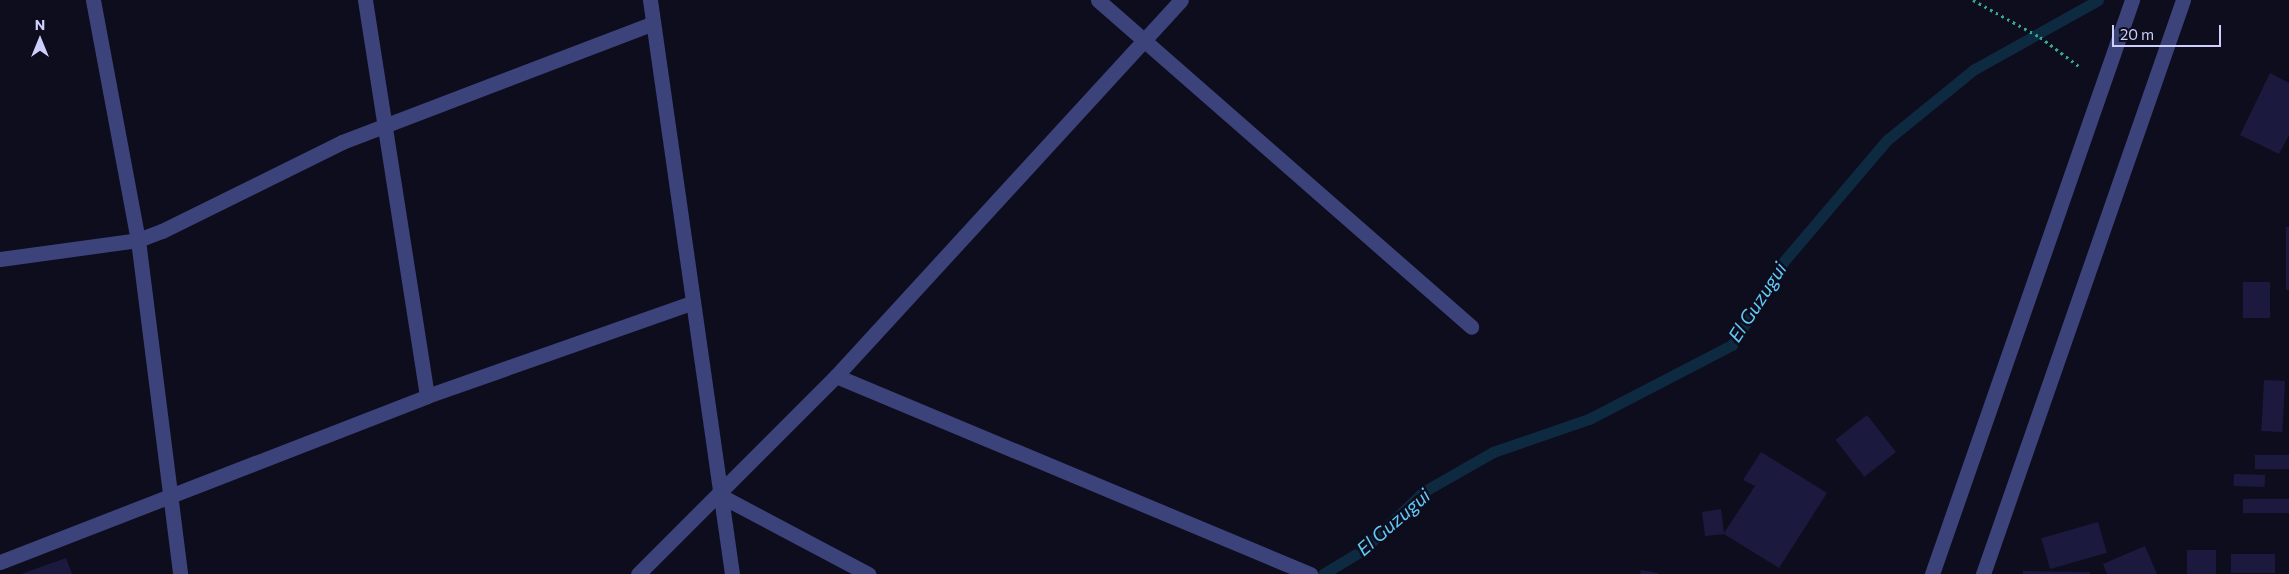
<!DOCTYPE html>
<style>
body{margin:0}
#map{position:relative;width:2289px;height:574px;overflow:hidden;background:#0d0d1e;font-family:Commissioner,sans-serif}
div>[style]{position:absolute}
.stream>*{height:11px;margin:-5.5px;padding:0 5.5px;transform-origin:5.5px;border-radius:5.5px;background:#0e2a41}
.building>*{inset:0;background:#1b1a3e;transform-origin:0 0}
.path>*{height:3px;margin-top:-1.5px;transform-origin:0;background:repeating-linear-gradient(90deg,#34a98e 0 2.5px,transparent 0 6.5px)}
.minor>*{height:15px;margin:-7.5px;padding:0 7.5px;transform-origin:7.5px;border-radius:7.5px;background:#3b437a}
span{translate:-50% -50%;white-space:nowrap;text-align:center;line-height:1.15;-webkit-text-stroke:5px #0d0d1e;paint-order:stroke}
.water-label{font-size:19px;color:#61caf6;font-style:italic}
.north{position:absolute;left:15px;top:15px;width:50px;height:50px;-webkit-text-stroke:4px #0d0d1e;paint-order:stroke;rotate:0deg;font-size:14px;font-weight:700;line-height:20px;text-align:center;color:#cdcffc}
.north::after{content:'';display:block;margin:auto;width:18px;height:22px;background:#cdcffc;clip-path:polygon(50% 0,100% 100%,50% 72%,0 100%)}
.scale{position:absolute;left:2112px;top:25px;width:109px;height:22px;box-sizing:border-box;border:2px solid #cdcffc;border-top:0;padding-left:6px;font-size:15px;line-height:18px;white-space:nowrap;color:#cdcffc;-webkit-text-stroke:4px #0d0d1e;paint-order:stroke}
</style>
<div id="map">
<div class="stream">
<div style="left:1323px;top:574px;width:47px;rotate:-31deg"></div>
<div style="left:1363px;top:550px;width:83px;rotate:-44deg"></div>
<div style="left:1423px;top:492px;width:81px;rotate:-29.7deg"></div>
<div style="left:1493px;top:452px;width:102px;rotate:-19deg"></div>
<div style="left:1589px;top:419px;width:161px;rotate:-27.4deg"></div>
<div style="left:1732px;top:345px;width:99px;rotate:-58.2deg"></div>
<div style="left:1784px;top:261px;width:159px;rotate:-49.6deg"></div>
<div style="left:1887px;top:140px;width:111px;rotate:-39.1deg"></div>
<div style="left:1973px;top:70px;width:143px;rotate:-29.2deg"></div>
</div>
<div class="building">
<div style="clip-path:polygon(2270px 73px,2289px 83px,2289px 135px,2279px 154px,2240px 135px)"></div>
<div style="left:2286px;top:227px;width:3px;height:63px"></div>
<div style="left:2243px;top:282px;width:27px;height:36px"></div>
<div style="left:2264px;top:380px;width:21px;height:51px;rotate:3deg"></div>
<div style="left:1867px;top:415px;width:47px;height:40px;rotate:52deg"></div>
<div style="clip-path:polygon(1761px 452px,1827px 493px,1779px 568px,1724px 534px,1705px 536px,1702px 512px,1721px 509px,1724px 533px,1755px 486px,1743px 480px)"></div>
<div style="left:2255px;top:455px;width:34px;height:14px"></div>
<div style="left:2234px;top:474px;width:31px;height:12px;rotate:2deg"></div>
<div style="left:2243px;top:499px;width:46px;height:14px"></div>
<div style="left:2098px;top:522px;width:32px;height:59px;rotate:74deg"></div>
<div style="clip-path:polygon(2145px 546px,2157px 574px,2107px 574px,2103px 564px)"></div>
<div style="left:2187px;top:550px;width:29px;height:24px"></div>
<div style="left:2231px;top:554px;width:44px;height:19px"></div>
<div style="clip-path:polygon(66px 558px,72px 574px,21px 574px)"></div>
<div style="clip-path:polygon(1641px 570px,1658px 573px,1658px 574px,1640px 574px)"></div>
<div style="clip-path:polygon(2023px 571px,2090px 572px,2090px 574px,2023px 574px)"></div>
</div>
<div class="path">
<div style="left:1973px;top:0;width:77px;rotate:28.9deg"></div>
<div style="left:2040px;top:37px;width:50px;rotate:36.9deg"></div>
</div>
<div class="minor">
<div style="left:93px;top:0;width:244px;rotate:79.4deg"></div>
<div style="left:138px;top:240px;width:337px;rotate:82.8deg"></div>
<div style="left:365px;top:0;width:401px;rotate:81.1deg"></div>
<div style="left:650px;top:0;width:580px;rotate:81.87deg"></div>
<div style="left:1098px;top:0;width:496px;rotate:41.2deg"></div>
<div style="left:0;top:259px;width:139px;rotate:-7.8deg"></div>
<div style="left:138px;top:240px;width:26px;rotate:-21deg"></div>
<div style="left:162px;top:231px;width:201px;rotate:-26.3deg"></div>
<div style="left:342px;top:142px;width:333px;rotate:-20.9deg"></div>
<div style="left:836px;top:376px;width:514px;rotate:22.67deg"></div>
<div style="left:719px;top:495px;width:169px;rotate:27.9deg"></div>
<div style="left:0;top:562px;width:458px;rotate:-21.2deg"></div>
<div style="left:427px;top:396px;width:280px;rotate:-19.4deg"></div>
<div style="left:638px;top:574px;width:280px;rotate:-45deg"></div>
<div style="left:836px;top:376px;width:510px;rotate:-47.46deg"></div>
<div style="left:1932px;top:574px;width:608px;rotate:-70.79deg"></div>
<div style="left:1983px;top:574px;width:608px;rotate:-70.79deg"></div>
</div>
<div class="water-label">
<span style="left:1757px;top:302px;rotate:-57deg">El Guzugui</span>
<span style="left:1393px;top:522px;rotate:-41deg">El Guzugui</span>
</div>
<div class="north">N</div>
<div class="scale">20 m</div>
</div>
